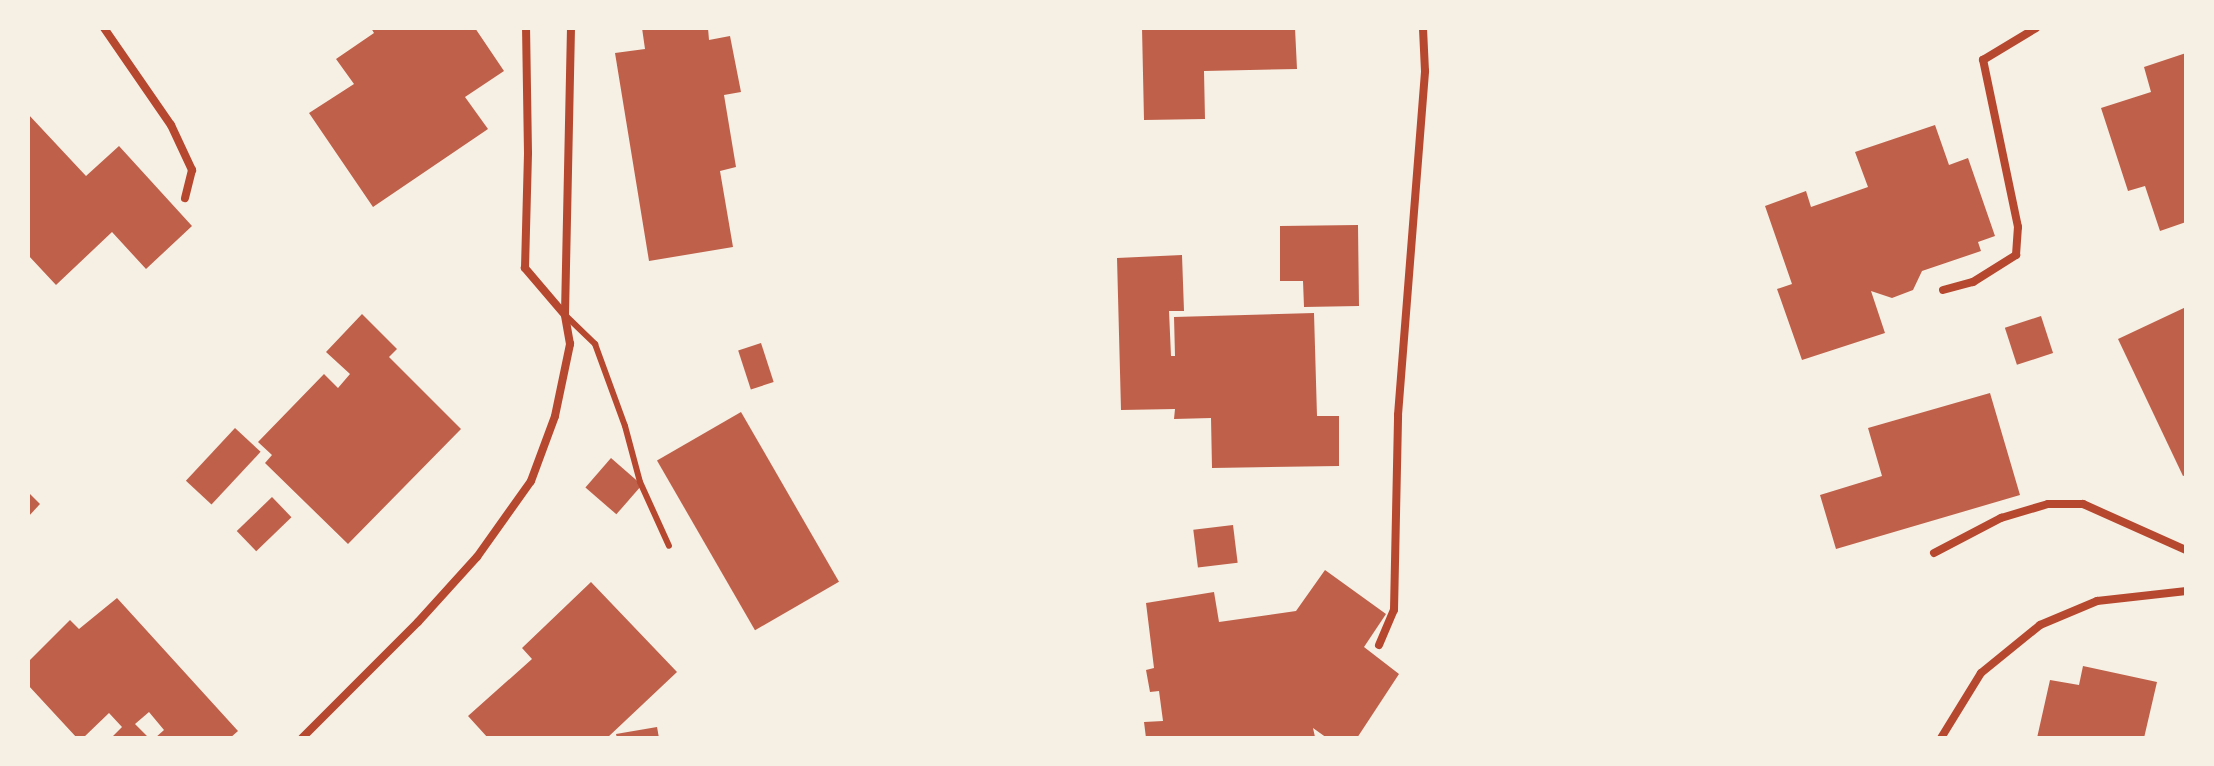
<!DOCTYPE html>
<style>
body{margin:0}
#map{position:relative;width:2214px;height:766px;overflow:hidden;background:#f6efe4;font-family:Georgia,serif}
div>[style]{position:absolute}
.building>*{inset:0;background:#bf614a;transform-origin:0 0}
.service>*{height:6px;margin:-3px;padding:0 3px;transform-origin:3px;border-radius:3px;background:#b5482f}
.minor>*{height:8px;margin:-4px;padding:0 4px;transform-origin:4px;border-radius:4px;background:#b5482f}
span{translate:-50% -50%;white-space:nowrap;text-align:center;line-height:1.15;-webkit-text-stroke:6px #f6efe4;paint-order:stroke}
.frame{position:absolute;inset:0;border:30px solid #f6efe4;pointer-events:none}
</style>
<div id="map">
<div class="building">
<div style="clip-path:polygon(371px 28px,475px 28px,504px 71px,465px 97px,488px 129px,373px 207px,309px 113px,354px 84px,336px 59px,374px 33px)"></div>
<div style="clip-path:polygon(642px 28px,708px 28px,709px 40px,730px 36px,741px 92px,724px 95px,736px 167px,720px 171px,733px 247px,649px 261px,615px 53px,645px 49px)"></div>
<div style="clip-path:polygon(1142px 28px,1295px 28px,1297px 69px,1204px 71px,1205px 119px,1144px 120px)"></div>
<div style="clip-path:polygon(2186px 53px,2186px 222px,2160px 231px,2145px 186px,2128px 191px,2101px 108px,2151px 92px,2144px 67px)"></div>
<div style="clip-path:polygon(28px 114px,86px 176px,119px 146px,192px 226px,146px 269px,112px 232px,56px 285px,28px 255px)"></div>
<div style="clip-path:polygon(1935px 125px,1949px 165px,1968px 158px,1995px 236px,1978px 242px,1981px 251px,1922px 271px,1913px 290px,1892px 298px,1871px 291px,1885px 333px,1802px 360px,1777px 289px,1792px 284px,1765px 206px,1806px 191px,1811px 207px,1868px 187px,1855px 152px)"></div>
<div style="clip-path:polygon(1358px 225px,1359px 306px,1304px 307px,1303px 281px,1280px 281px,1280px 226px)"></div>
<div style="clip-path:polygon(1182px 255px,1184px 311px,1169px 311px,1171px 356px,1175px 356px,1174px 317px,1314px 313px,1317px 416px,1339px 416px,1339px 466px,1212px 468px,1211px 418px,1174px 419px,1175px 409px,1121px 410px,1117px 258px)"></div>
<div style="clip-path:polygon(2186px 307px,2186px 475px,2183px 476px,2118px 339px)"></div>
<div style="clip-path:polygon(362px 314px,397px 349px,389px 357px,461px 429px,348px 544px,265px 463px,272px 455px,258px 442px,324px 374px,338px 388px,350px 374px,326px 352px)"></div>
<div style="left:2041px;top:316px;width:39px;height:38px;rotate:72deg"></div>
<div style="left:761px;top:343px;width:41px;height:24px;rotate:72deg"></div>
<div style="clip-path:polygon(1990px 393px,2020px 495px,1836px 549px,1820px 495px,1882px 476px,1868px 428px)"></div>
<div style="left:741px;top:412px;width:196px;height:97px;rotate:60deg"></div>
<div style="left:235px;top:428px;width:35px;height:72px;rotate:43deg"></div>
<div style="left:611px;top:458px;width:41px;height:39px;rotate:41deg"></div>
<div style="clip-path:polygon(28px 492px,40px 504px,28px 517px)"></div>
<div style="left:272px;top:497px;width:28px;height:49px;rotate:46deg"></div>
<div style="left:1233px;top:525px;width:38px;height:40px;rotate:83deg"></div>
<div style="clip-path:polygon(1325px 570px,1386px 614px,1364px 647px,1399px 674px,1357px 738px,1327px 738px,1313px 728px,1315px 737px,1308px 738px,1146px 738px,1144px 722px,1163px 721px,1159px 691px,1150px 692px,1146px 670px,1154px 668px,1146px 603px,1214px 592px,1219px 622px,1296px 611px)"></div>
<div style="clip-path:polygon(591px 582px,677px 672px,607px 738px,488px 738px,468px 716px,532px 659px,522px 648px)"></div>
<div style="clip-path:polygon(117px 598px,238px 731px,230px 738px,155px 738px,164px 730px,149px 712px,135px 724px,149px 738px,111px 738px,122px 727px,109px 713px,83px 738px,77px 738px,28px 685px,28px 662px,70px 620px,79px 629px)"></div>
<div style="clip-path:polygon(2083px 666px,2157px 682px,2144px 738px,2037px 738px,2050px 680px,2079px 685px)"></div>
<div style="clip-path:polygon(657px 727px,659px 738px,617px 738px,616px 734px)"></div>
</div>
<div class="service">
<div style="left:565px;top:315px;width:42px;rotate:44deg"></div>
<div style="left:595px;top:344px;width:87px;rotate:69.9deg"></div>
<div style="left:625px;top:426px;width:58px;rotate:75deg"></div>
<div style="left:640px;top:482px;width:70px;rotate:65.6deg"></div>
</div>
<div class="minor">
<div style="left:104px;top:28px;width:118px;rotate:55.4deg"></div>
<div style="left:171px;top:125px;width:50px;rotate:65deg"></div>
<div style="left:192px;top:170px;width:29px;rotate:104deg"></div>
<div style="left:1943px;top:290px;width:31px;rotate:-15deg"></div>
<div style="left:1973px;top:282px;width:51px;rotate:-32.1deg"></div>
<div style="left:2016px;top:255px;width:28px;rotate:-86deg"></div>
<div style="left:2018px;top:227px;width:171px;rotate:-101.8deg"></div>
<div style="left:1983px;top:60px;width:62px;rotate:-31.1deg"></div>
<div style="left:565px;top:314px;width:286px;rotate:-88.8deg"></div>
<div style="left:1934px;top:553px;width:76px;rotate:-27.6deg"></div>
<div style="left:2001px;top:518px;width:49px;rotate:-16.6deg"></div>
<div style="left:2048px;top:504px;width:35px"></div>
<div style="left:2083px;top:504px;width:113px;rotate:24.1deg"></div>
<div style="left:1379px;top:645px;width:38px;rotate:-67deg"></div>
<div style="left:1394px;top:610px;width:195px;rotate:-88.8deg"></div>
<div style="left:1398px;top:415px;width:345px;rotate:-85.5deg"></div>
<div style="left:1425px;top:71px;width:43px;rotate:-92.7deg"></div>
<div style="left:302px;top:738px;width:164px;rotate:-45deg"></div>
<div style="left:418px;top:622px;width:88px;rotate:-47.8deg"></div>
<div style="left:477px;top:557px;width:93px;rotate:-54.6deg"></div>
<div style="left:531px;top:481px;width:69px;rotate:-69.7deg"></div>
<div style="left:555px;top:416px;width:74px;rotate:-78.2deg"></div>
<div style="left:570px;top:344px;width:29px;rotate:-100deg"></div>
<div style="left:565px;top:315px;width:62px;rotate:-130.4deg"></div>
<div style="left:525px;top:268px;width:115px;rotate:-88.5deg"></div>
<div style="left:528px;top:153px;width:125px;rotate:-90.9deg"></div>
<div style="left:1941px;top:738px;width:76px;rotate:-58.4deg"></div>
<div style="left:1981px;top:673px;width:76px;rotate:-39.1deg"></div>
<div style="left:2040px;top:625px;width:62px;rotate:-22.8deg"></div>
<div style="left:2097px;top:601px;width:90px;rotate:-6.4deg"></div>
</div>
<div class="frame"></div>
</div>
